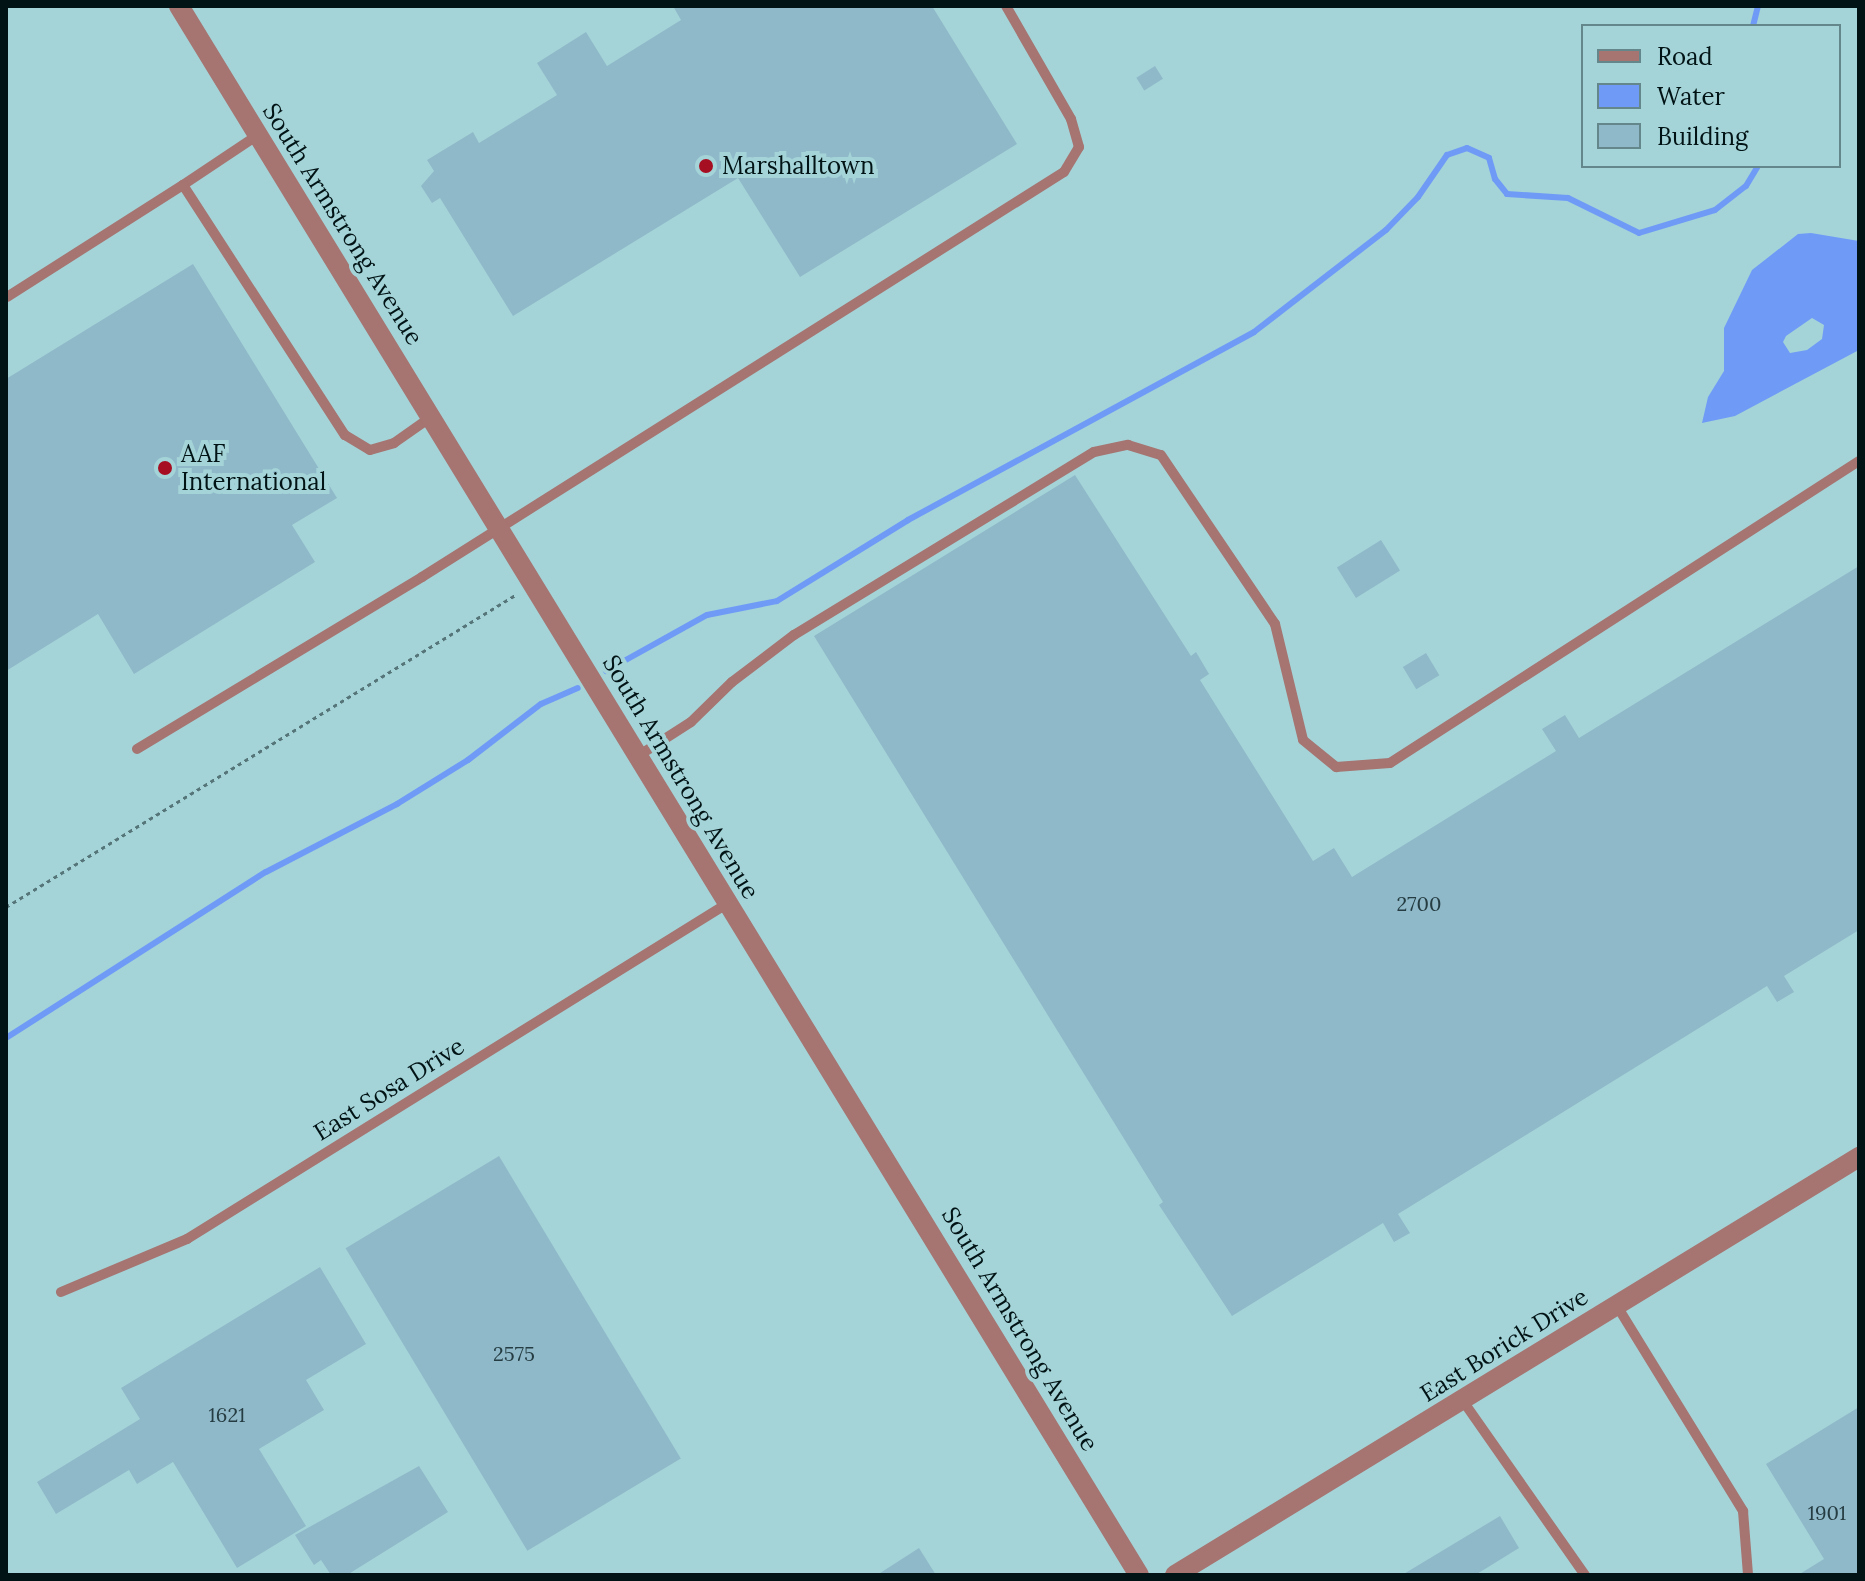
<!DOCTYPE html>
<style>
body{margin:0}
#map{position:relative;width:1865px;height:1581px;overflow:hidden;background:#a4d4d8;font-family:Lora,serif}
div>[style]{position:absolute}
.water>*{inset:0;background:#6f9bf6}
.stream>*{height:6px;margin:-3px;padding:0 3px;transform-origin:3px;border-radius:3px;background:#6f9bf6}
.building>*{inset:0;background:#8fb9c9;transform-origin:0 0}
.path>*{height:3px;margin-top:-1.5px;transform-origin:0;background:repeating-linear-gradient(90deg,#557579 0 4px,transparent 0 8px)}
.service>*{height:10px;margin:-5px;padding:0 5px;transform-origin:5px;border-radius:5px;background:#a67471}
.minor>*{height:20px;margin:-10px;padding:0 10px;transform-origin:10px;border-radius:10px;background:#a67471}
.tertiary>*{height:20px;margin:-10px;padding:0 10px;transform-origin:10px;border-radius:10px;background:#a67471}
.dots>*{width:22px;height:22px;translate:-50% -50%;box-sizing:border-box;border:4px solid #a4d4d8;border-radius:50%}
span{translate:-50% -50%;white-space:nowrap;text-align:center;line-height:1.15;-webkit-text-stroke:8px #a4d4d8;paint-order:stroke}
.number-label{font-size:20px;color:#253c42}
.number-label span{-webkit-text-stroke-width:0}
.poi-label{font-size:24px;color:#021315}
.left{translate:0 -50%;text-align:left}
.street-label{font-size:24px;color:#021315}
.frame{position:absolute;inset:0;border:8px solid #021315;pointer-events:none}
.legend{position:absolute;left:1581px;top:24px;width:260px;height:144px;box-sizing:border-box;background:#a4d4d8;border:2px solid #63878a;margin:0;padding:10px 14px;list-style:none;font-size:24px;color:#021315}
.legend li{display:flex;align-items:center;gap:16px;height:40px}
.legend b{width:40px;border:2px solid #63878a}
</style>
<div id="map">
<div class="water">
<div style="clip-path:polygon(evenodd,1811px 233px,1859px 241px,1859px 350px,1735px 416px,1702px 423px,1708px 397px,1724px 371px,1724px 328px,1752px 270px,1798px 234px,1811px 233px,1812px 318px,1824px 325px,1822px 339px,1807px 350px,1790px 353px,1783px 342px,1786px 336px,1812px 318px)"></div>
</div>
<div class="stream">
<div style="left:1753px;top:26px;width:21px;rotate:-76deg"></div>
<div style="left:606px;top:671px;width:115px;rotate:-29deg"></div>
<div style="left:707px;top:615px;width:71px;rotate:-11.3deg"></div>
<div style="left:777px;top:601px;width:154px;rotate:-31.7deg"></div>
<div style="left:908px;top:520px;width:394px;rotate:-28.5deg"></div>
<div style="left:1254px;top:332px;width:167px;rotate:-37.7deg"></div>
<div style="left:1386px;top:230px;width:46px;rotate:-45.9deg"></div>
<div style="left:1418px;top:197px;width:51px;rotate:-55.4deg"></div>
<div style="left:1447px;top:155px;width:21px;rotate:-19deg"></div>
<div style="left:1467px;top:148px;width:24px;rotate:24deg"></div>
<div style="left:1489px;top:158px;width:22px;rotate:74deg"></div>
<div style="left:1495px;top:179px;width:19px;rotate:51deg"></div>
<div style="left:1507px;top:194px;width:61px;rotate:3.8deg"></div>
<div style="left:1568px;top:198px;width:79px;rotate:26.2deg"></div>
<div style="left:1639px;top:233px;width:79px;rotate:-16.8deg"></div>
<div style="left:1715px;top:210px;width:39px;rotate:-38deg"></div>
<div style="left:1746px;top:186px;width:23px;rotate:-59deg"></div>
<div style="left:6px;top:1038px;width:308px;rotate:-32.6deg"></div>
<div style="left:266px;top:872px;width:148px;rotate:-27.4deg"></div>
<div style="left:397px;top:804px;width:84px;rotate:-31.8deg"></div>
<div style="left:468px;top:760px;width:92px;rotate:-37.5deg"></div>
<div style="left:541px;top:704px;width:40px;rotate:-23.4deg"></div>
</div>
<div class="building">
<div style="clip-path:polygon(673px 6px,932px 6px,1017px 144px,800px 277px,738px 178px,513px 316px,440px 198px,432px 203px,421px 186px,434px 171px,427px 160px,473px 132px,479px 143px,557px 95px,537px 63px,586px 32px,607px 66px,681px 20px)"></div>
<div style="left:1155px;top:66px;width:15px;height:22px;rotate:58deg"></div>
<div style="clip-path:polygon(193px 264px,337px 498px,292px 525px,315px 562px,134px 674px,98px 614px,6px 671px,6px 379px)"></div>
<div style="clip-path:polygon(1075px 475px,1191px 656px,1196px 652px,1209px 674px,1200px 680px,1313px 861px,1334px 848px,1352px 877px,1556px 751px,1542px 729px,1565px 715px,1579px 738px,1859px 566px,1859px 930px,1784px 976px,1794px 992px,1777px 1002px,1767px 986px,1398px 1214px,1410px 1233px,1394px 1242px,1383px 1223px,1232px 1316px,1159px 1205px,1163px 1202px,814px 636px)"></div>
<div style="left:1381px;top:540px;width:36px;height:52px;rotate:58deg"></div>
<div style="left:1426px;top:653px;width:26px;height:27px;rotate:59deg"></div>
<div style="left:499px;top:1156px;width:353px;height:179px;rotate:59deg"></div>
<div style="clip-path:polygon(320px 1267px,366px 1344px,306px 1380px,324px 1410px,259px 1449px,306px 1526px,237px 1568px,173px 1462px,137px 1484px,129px 1470px,56px 1514px,37px 1482px,140px 1419px,121px 1388px)"></div>
<div style="clip-path:polygon(1859px 1407px,1859px 1575px,1798px 1575px,1824px 1559px,1766px 1464px)"></div>
<div style="clip-path:polygon(419px 1466px,448px 1512px,347px 1575px,331px 1575px,321px 1560px,314px 1565px,295px 1535px)"></div>
<div style="clip-path:polygon(1500px 1516px,1519px 1548px,1485px 1569px,1475px 1575px,1402px 1575px)"></div>
<div style="clip-path:polygon(919px 1548px,936px 1575px,877px 1575px)"></div>
</div>
<div class="path">
<div style="left:6px;top:907px;width:599px;rotate:-31.49deg"></div>
</div>
<div class="service">
<div style="left:258px;top:135px;width:90px;rotate:146.3deg"></div>
<div style="left:183px;top:185px;width:298px;rotate:57.1deg"></div>
<div style="left:345px;top:435px;width:29px;rotate:31deg"></div>
<div style="left:370px;top:450px;width:25px;rotate:-16deg"></div>
<div style="left:394px;top:443px;width:45px;rotate:-35.1deg"></div>
<div style="left:7px;top:297px;width:209px;rotate:-32.5deg"></div>
<div style="left:137px;top:749px;width:333px;rotate:-31.1deg"></div>
<div style="left:422px;top:577px;width:759px;rotate:-32.25deg"></div>
<div style="left:1064px;top:172px;width:29px;rotate:-59deg"></div>
<div style="left:1079px;top:147px;width:29px;rotate:-106deg"></div>
<div style="left:1071px;top:119px;width:130px;rotate:-119.9deg"></div>
<div style="left:638px;top:756px;width:63px;rotate:-32.7deg"></div>
<div style="left:691px;top:722px;width:57px;rotate:-44.3deg"></div>
<div style="left:732px;top:682px;width:78px;rotate:-37.2deg"></div>
<div style="left:794px;top:635px;width:351px;rotate:-31.4deg"></div>
<div style="left:1094px;top:452px;width:35px;rotate:-12deg"></div>
<div style="left:1128px;top:445px;width:34px;rotate:17deg"></div>
<div style="left:1161px;top:455px;width:204px;rotate:56deg"></div>
<div style="left:1275px;top:624px;width:119px;rotate:76.4deg"></div>
<div style="left:1303px;top:740px;width:43px;rotate:39.3deg"></div>
<div style="left:1336px;top:767px;width:54px;rotate:-4.2deg"></div>
<div style="left:1390px;top:763px;width:558px;rotate:-32.78deg"></div>
<div style="left:61px;top:1292px;width:137px;rotate:-22.8deg"></div>
<div style="left:187px;top:1239px;width:637px;rotate:-31.84deg"></div>
<div style="left:1617px;top:1306px;width:241px;rotate:58.4deg"></div>
<div style="left:1743px;top:1511px;width:64px;rotate:85.5deg"></div>
<div style="left:1463px;top:1401px;width:213px;rotate:55deg"></div>
</div>
<div class="minor">
<div style="left:1175px;top:1575px;width:802px;rotate:-31.43deg"></div>
</div>
<div class="tertiary">
<div style="left:179px;top:6px;width:1839px;rotate:58.54deg"></div>
</div>
<div class="dots">
<div style="left:706px;top:166px;background:#a60e22"></div>
<div style="left:165px;top:468px;background:#a60e22"></div>
</div>
<div class="number-label">
<span style="left:1419px;top:903px">2700</span>
<span style="left:514px;top:1353px">2575</span>
<span style="left:227px;top:1414px">1621</span>
<span style="left:1827px;top:1512px">1901</span>
</div>
<div class="poi-label">
<span class="left" style="left:722px;top:166px">Marshalltown</span>
<span class="left" style="left:181px;top:468px">AAF<br>International</span>
</div>
<div class="street-label">
<span style="left:343px;top:224px;rotate:58deg">South Armstrong Avenue</span>
<span style="left:681px;top:777px;rotate:59deg">South Armstrong Avenue</span>
<span style="left:389px;top:1089px;rotate:-32deg">East Sosa Drive</span>
<span style="left:1020px;top:1329px;rotate:59deg">South Armstrong Avenue</span>
<span style="left:1504px;top:1345px;rotate:-32deg">East Borick Drive</span>
</div>
<div class="frame"></div>
<ul class="legend">
<li><b style="height:10px;background:#a67471"></b>Road</li>
<li><b style="height:22px;background:#6f9bf6"></b>Water</li>
<li><b style="height:22px;background:#8fb9c9"></b>Building</li>
</ul>
</div>
